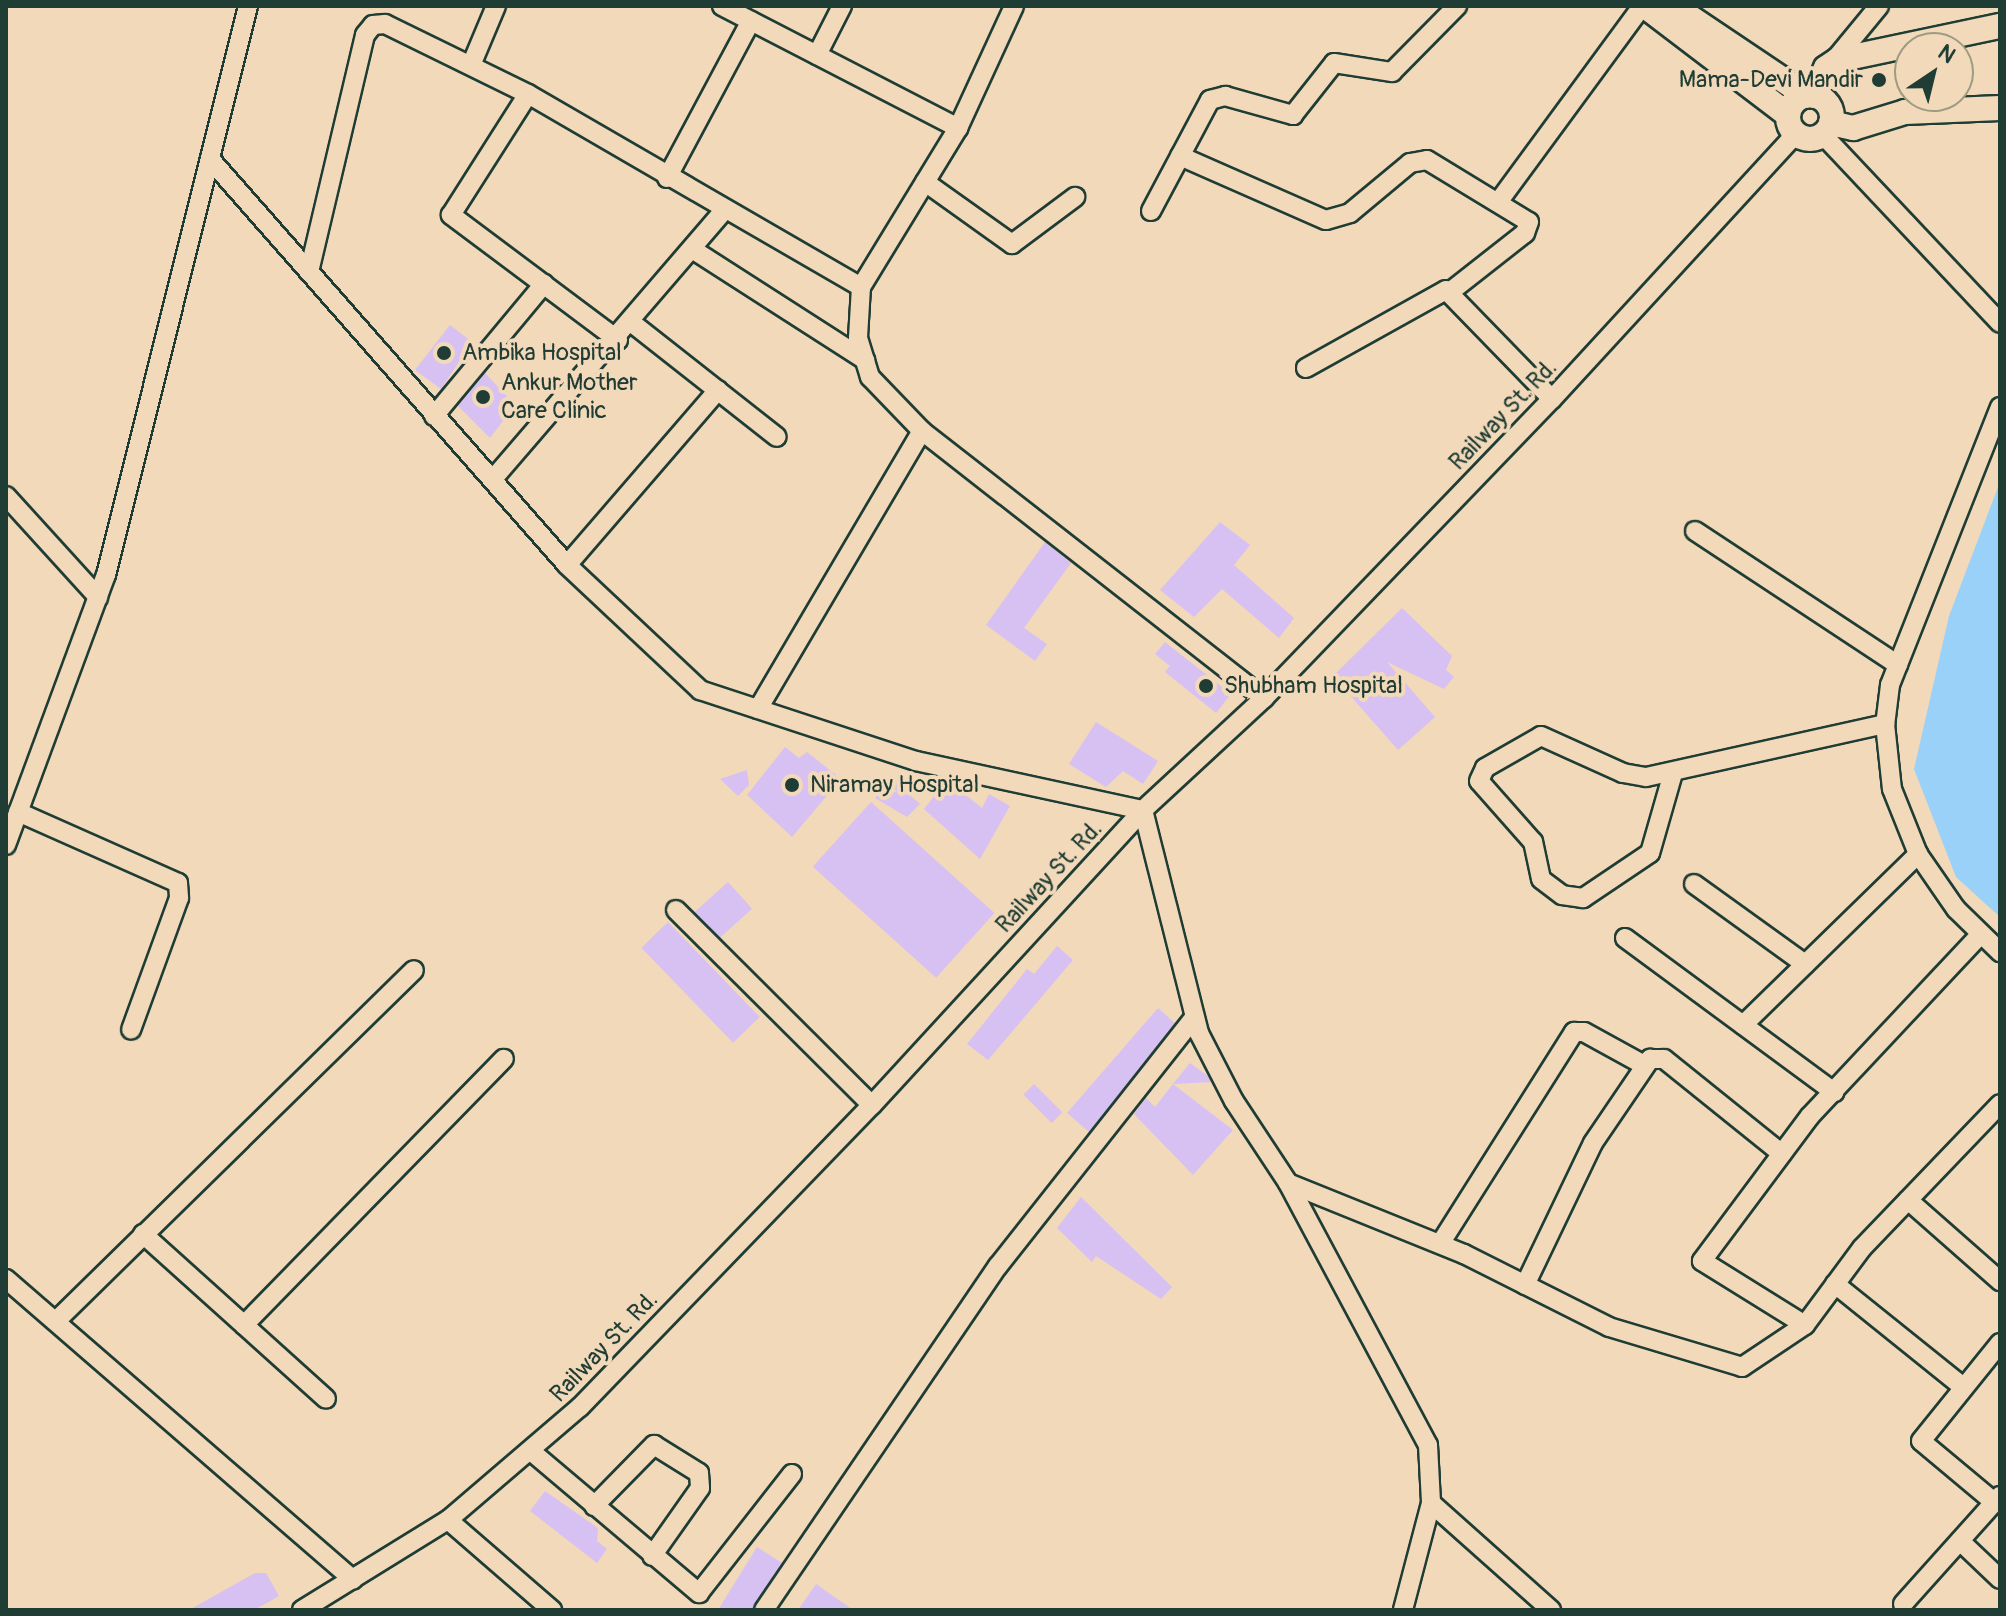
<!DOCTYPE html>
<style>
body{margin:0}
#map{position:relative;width:2006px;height:1616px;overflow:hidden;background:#f2d9ba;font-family:Pangolin,sans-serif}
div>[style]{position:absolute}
.water>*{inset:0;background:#99d1f9}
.building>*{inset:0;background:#d6c1f2;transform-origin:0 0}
.roads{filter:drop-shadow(2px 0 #1f3d34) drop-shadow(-2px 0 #1f3d34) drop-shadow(0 2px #1f3d34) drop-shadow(0 -2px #1f3d34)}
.minor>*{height:18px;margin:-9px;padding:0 9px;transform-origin:9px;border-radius:9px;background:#f2d9ba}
.major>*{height:24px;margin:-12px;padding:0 12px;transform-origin:12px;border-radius:12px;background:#f2d9ba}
.major>.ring{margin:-12px;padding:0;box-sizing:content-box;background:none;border:24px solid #f2d9ba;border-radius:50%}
.dots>*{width:22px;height:22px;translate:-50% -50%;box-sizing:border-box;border:4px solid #f2d9ba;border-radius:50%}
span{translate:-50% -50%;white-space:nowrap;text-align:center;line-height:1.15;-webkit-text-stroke:8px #f2d9ba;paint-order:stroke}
.poi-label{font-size:24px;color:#1f3d34}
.right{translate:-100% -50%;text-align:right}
.left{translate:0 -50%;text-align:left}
.street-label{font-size:24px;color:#1f3d34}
.frame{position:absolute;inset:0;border:8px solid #1f3d34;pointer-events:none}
.north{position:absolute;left:1894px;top:32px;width:80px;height:80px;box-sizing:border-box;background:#f2d9ba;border:2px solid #9e9b84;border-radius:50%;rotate:35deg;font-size:22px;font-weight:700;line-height:32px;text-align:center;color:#1f3d34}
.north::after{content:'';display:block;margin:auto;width:28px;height:36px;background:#1f3d34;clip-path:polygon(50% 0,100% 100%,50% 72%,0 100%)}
</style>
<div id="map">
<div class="water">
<div style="clip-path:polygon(2000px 482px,2000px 917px,1956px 877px,1914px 769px,1949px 616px)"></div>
</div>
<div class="building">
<div style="clip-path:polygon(450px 325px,472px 342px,441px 389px,415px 370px)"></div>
<div style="clip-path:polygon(485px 373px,515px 405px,490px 438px,458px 406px)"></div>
<div style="clip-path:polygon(1220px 522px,1250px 545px,1234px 565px,1294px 618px,1279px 638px,1222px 589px,1194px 617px,1160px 590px)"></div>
<div style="clip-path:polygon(1045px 542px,1071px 563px,1024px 628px,1047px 644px,1035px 661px,986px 625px)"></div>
<div style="clip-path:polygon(1402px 608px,1452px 656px,1446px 670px,1454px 677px,1444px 689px,1387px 662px,1435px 717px,1398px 750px,1333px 676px)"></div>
<div style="clip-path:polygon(1165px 642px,1231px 694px,1216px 713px,1165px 672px,1170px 666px,1155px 654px)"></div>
<div style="clip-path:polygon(1096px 722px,1158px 761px,1143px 784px,1123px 771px,1106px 787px,1069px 764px)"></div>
<div style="clip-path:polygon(785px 747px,799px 758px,807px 752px,841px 779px,792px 837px,747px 795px)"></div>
<div style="clip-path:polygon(747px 770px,749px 785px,738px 796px,720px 779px)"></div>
<div style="clip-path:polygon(892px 779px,920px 804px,907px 817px,875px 798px)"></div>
<div style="clip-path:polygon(947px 780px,982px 808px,989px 794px,1010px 806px,980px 859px,924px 809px)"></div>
<div style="left:871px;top:802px;width:166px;height:87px;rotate:42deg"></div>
<div style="left:728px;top:882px;width:36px;height:45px;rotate:48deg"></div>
<div style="left:668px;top:922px;width:132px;height:37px;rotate:46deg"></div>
<div style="clip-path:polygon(1057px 946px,1073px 960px,988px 1060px,967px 1044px,1027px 969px,1034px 974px)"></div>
<div style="clip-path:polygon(1158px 1008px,1175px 1023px,1089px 1132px,1067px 1113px)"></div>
<div style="clip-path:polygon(1190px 1063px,1208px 1076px,1211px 1082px,1173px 1084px)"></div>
<div style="left:1034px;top:1084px;width:40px;height:15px;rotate:45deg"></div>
<div style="clip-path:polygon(1173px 1084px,1233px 1130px,1193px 1175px,1134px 1114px,1146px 1098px,1155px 1107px)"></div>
<div style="clip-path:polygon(1081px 1197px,1172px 1287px,1161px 1299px,1096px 1256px,1092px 1262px,1057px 1228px)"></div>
<div style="clip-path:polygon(545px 1491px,598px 1528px,597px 1541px,607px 1549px,597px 1563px,530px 1511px)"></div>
<div style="clip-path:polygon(757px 1547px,782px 1563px,752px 1610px,718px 1610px)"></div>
<div style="clip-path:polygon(255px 1573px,266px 1573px,279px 1596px,254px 1610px,189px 1610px)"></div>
<div style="clip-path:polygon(816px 1584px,853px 1610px,798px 1610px)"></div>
</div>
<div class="roads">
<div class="minor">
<div style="left:722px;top:6px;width:266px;rotate:27.3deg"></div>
<div style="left:817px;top:55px;width:55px;rotate:-63deg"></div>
<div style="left:472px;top:63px;width:62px;rotate:-67.2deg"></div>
<div style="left:1832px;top:63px;width:74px;rotate:-50.5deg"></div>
<div style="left:1823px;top:135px;width:258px;rotate:46.7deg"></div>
<div style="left:1180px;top:156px;width:159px;rotate:23.7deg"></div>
<div style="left:1326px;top:220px;width:25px;rotate:-16deg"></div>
<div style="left:1350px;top:213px;width:78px;rotate:-39.8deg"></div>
<div style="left:1410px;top:163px;width:17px;rotate:-10deg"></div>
<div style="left:1427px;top:160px;width:119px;rotate:31.3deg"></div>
<div style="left:1529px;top:222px;width:12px;rotate:110deg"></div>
<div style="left:1525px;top:233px;width:94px;rotate:141.9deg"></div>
<div style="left:210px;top:159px;width:541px;rotate:48.67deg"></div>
<div style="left:567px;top:565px;width:183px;rotate:43.2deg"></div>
<div style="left:700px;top:690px;width:227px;rotate:18.2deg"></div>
<div style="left:916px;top:761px;width:232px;rotate:12.2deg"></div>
<div style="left:1143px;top:810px;width:230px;rotate:75.9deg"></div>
<div style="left:1199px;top:1033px;width:76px;rotate:62.8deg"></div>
<div style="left:1234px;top:1101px;width:98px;rotate:56.6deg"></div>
<div style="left:1288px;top:1183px;width:297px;rotate:61.9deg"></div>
<div style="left:1428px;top:1445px;width:58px;rotate:87deg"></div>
<div style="left:1431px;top:1503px;width:111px;rotate:104.7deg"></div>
<div style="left:667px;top:178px;width:178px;rotate:-61.9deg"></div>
<div style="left:925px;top:182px;width:107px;rotate:35.5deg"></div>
<div style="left:1012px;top:244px;width:79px;rotate:-36.7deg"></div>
<div style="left:1499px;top:201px;width:242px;rotate:-53.7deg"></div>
<div style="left:1151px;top:211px;width:126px;rotate:-62deg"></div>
<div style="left:1210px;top:100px;width:16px;rotate:-15deg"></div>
<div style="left:1225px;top:96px;width:71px;rotate:15.6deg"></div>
<div style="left:1293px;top:115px;width:66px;rotate:-51.7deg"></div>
<div style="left:1334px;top:63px;width:59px;rotate:8.8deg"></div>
<div style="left:1392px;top:72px;width:93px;rotate:-45.4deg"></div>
<div style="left:692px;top:249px;width:206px;rotate:32.7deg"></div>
<div style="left:309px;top:272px;width:244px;rotate:-76.7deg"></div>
<div style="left:365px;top:35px;width:13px;rotate:-51deg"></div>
<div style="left:373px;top:25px;width:12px;rotate:-5deg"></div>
<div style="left:385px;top:24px;width:159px;rotate:26.1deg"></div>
<div style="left:861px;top:287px;width:51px;rotate:93.4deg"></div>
<div style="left:858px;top:338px;width:41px;rotate:72.9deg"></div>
<div style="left:870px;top:377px;width:75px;rotate:46.1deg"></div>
<div style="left:922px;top:431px;width:434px;rotate:38deg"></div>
<div style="left:632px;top:323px;width:184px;rotate:38.2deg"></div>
<div style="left:618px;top:340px;width:209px;rotate:-143.2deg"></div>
<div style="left:451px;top:215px;width:143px;rotate:-57.5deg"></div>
<div style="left:528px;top:94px;width:385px;rotate:30.1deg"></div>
<div style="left:861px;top:287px;width:186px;rotate:-58.6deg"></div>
<div style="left:958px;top:128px;width:134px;rotate:-65.3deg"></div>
<div style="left:1306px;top:368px;width:160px;rotate:-29.1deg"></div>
<div style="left:1446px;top:290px;width:152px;rotate:45.8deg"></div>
<div style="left:2000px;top:407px;width:299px;rotate:111.6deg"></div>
<div style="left:1890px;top:685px;width:39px;rotate:97deg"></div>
<div style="left:1885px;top:724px;width:65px;rotate:83.9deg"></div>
<div style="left:1892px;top:789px;width:70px;rotate:68.2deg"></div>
<div style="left:1918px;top:854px;width:67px;rotate:55.4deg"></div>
<div style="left:1956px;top:909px;width:62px;rotate:44.3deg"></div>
<div style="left:434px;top:416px;width:172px;rotate:-50.2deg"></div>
<div style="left:493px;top:479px;width:355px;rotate:-49.3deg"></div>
<div style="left:6px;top:496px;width:137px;rotate:47.7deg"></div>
<div style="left:1695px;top:531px;width:243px;rotate:33.4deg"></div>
<div style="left:567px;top:565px;width:231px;rotate:-49.2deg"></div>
<div style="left:758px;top:709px;width:323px;rotate:-59.5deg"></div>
<div style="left:1673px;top:773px;width:83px;rotate:106deg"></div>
<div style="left:1650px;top:853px;width:81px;rotate:146.1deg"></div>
<div style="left:1583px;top:898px;width:21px;rotate:-172deg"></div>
<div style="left:1562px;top:895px;width:26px;rotate:-143deg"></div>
<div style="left:1541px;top:879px;width:38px;rotate:-102deg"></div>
<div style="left:1533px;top:842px;width:81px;rotate:-131.5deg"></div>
<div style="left:1479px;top:781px;width:14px;rotate:-65deg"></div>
<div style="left:1485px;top:768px;width:64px;rotate:-29.7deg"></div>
<div style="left:1541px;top:736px;width:90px;rotate:24.3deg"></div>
<div style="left:1623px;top:773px;width:23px;rotate:10deg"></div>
<div style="left:1646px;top:777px;width:245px;rotate:-12.5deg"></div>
<div style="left:18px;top:812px;width:175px;rotate:23.9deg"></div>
<div style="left:178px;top:883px;width:15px;rotate:86deg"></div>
<div style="left:179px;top:898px;width:140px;rotate:110deg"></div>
<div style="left:6px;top:845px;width:288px;rotate:-69.7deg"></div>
<div style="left:106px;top:575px;width:586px;rotate:-75.99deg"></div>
<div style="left:1694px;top:884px;width:137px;rotate:35.8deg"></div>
<div style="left:676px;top:910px;width:276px;rotate:44.9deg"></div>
<div style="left:1980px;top:935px;width:248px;rotate:133.2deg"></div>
<div style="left:1810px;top:1116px;width:181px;rotate:126.7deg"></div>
<div style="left:1702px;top:1261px;width:121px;rotate:31.9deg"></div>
<div style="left:1805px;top:1325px;width:96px;rotate:-53.5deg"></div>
<div style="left:1862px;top:1248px;width:199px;rotate:-46.2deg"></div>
<div style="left:1625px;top:938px;width:260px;rotate:36.4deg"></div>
<div style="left:1743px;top:1025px;width:245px;rotate:-44.3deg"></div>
<div style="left:1288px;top:1183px;width:190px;rotate:22deg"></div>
<div style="left:1464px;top:1254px;width:162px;rotate:26.7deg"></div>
<div style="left:1609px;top:1327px;width:139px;rotate:16.7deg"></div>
<div style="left:1742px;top:1367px;width:76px;rotate:-33.7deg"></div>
<div style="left:1908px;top:1200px;width:123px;rotate:41.4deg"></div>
<div style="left:143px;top:1234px;width:246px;rotate:42deg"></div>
<div style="left:1440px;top:1244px;width:251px;rotate:-57.7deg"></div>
<div style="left:1574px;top:1032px;width:10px"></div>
<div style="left:1584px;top:1032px;width:68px;rotate:28.8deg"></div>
<div style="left:6px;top:1279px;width:459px;rotate:40.9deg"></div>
<div style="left:1835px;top:1284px;width:163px;rotate:38.8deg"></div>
<div style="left:1525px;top:1285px;width:157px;rotate:-64.4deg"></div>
<div style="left:1593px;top:1143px;width:102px;rotate:-55.8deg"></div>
<div style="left:1650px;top:1059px;width:14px"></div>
<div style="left:1664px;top:1059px;width:151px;rotate:38.8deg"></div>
<div style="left:56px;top:1321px;width:501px;rotate:-44.43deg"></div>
<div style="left:244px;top:1325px;width:372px;rotate:-45.7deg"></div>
<div style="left:532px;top:1452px;width:219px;rotate:40.2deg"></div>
<div style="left:699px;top:1593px;width:151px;rotate:-52deg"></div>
<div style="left:1994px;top:1502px;width:95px;rotate:-140.1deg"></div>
<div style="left:1921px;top:1441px;width:126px;rotate:-51.1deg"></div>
<div style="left:1431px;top:1503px;width:161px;rotate:41.7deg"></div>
<div style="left:594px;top:1506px;width:86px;rotate:-45.5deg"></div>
<div style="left:654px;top:1445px;width:53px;rotate:31.9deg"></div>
<div style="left:699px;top:1473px;width:15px;rotate:86deg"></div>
<div style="left:700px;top:1488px;width:83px;rotate:125.2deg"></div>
<div style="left:448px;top:1520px;width:138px;rotate:40.9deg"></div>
<div style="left:1960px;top:1541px;width:55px;rotate:43.5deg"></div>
<div style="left:1903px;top:1604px;width:145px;rotate:-48.1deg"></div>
<div style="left:302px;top:1610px;width:172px;rotate:-31.7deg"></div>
<div style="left:448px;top:1520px;width:174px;rotate:-40.6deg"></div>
<div style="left:580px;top:1407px;width:420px;rotate:-46deg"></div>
<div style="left:872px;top:1105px;width:401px;rotate:-47.4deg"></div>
<div style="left:1143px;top:810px;width:165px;rotate:-42.8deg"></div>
<div style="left:1264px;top:698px;width:415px;rotate:-46.1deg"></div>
<div style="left:1552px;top:399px;width:360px;rotate:-47.4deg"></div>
<div style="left:764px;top:1610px;width:416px;rotate:-55.8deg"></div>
<div style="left:998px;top:1266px;width:316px;rotate:-51.7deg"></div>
</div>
<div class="major">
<div style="left:1645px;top:6px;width:180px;rotate:37.3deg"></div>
<div style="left:1673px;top:6px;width:161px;rotate:33.9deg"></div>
<div class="ring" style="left:1788px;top:95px;width:20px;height:20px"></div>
<div style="left:1814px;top:96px;width:30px;rotate:-67deg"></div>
<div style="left:1826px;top:68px;width:14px;rotate:-34deg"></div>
<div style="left:1838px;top:60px;width:166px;rotate:-11.9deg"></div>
<div style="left:1831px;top:123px;width:23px;rotate:13deg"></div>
<div style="left:1853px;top:128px;width:54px;rotate:-17.1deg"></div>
<div style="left:1905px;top:112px;width:95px;rotate:-2.4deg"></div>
</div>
</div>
<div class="dots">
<div style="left:1879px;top:80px;background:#1f3d34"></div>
<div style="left:444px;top:353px;background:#1f3d34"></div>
<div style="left:483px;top:397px;background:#1f3d34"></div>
<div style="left:1206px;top:686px;background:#1f3d34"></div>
<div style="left:792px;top:785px;background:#1f3d34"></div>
</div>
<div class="poi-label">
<span class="right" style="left:1863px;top:80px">Mama-Devi Mandir</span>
<span class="left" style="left:462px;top:353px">Ambika Hospital</span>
<span class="left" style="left:501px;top:397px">Ankur Mother<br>Care Clinic</span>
<span class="left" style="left:1224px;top:686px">Shubham Hospital</span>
<span class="left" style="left:810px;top:785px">Niramay Hospital</span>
</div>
<div class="street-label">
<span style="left:1503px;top:415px;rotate:-46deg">Railway St. Rd.</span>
<span style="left:1049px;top:877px;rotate:-47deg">Railway St. Rd.</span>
<span style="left:604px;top:1347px;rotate:-46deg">Railway St. Rd.</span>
</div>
<div class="frame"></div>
<div class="north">N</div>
</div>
